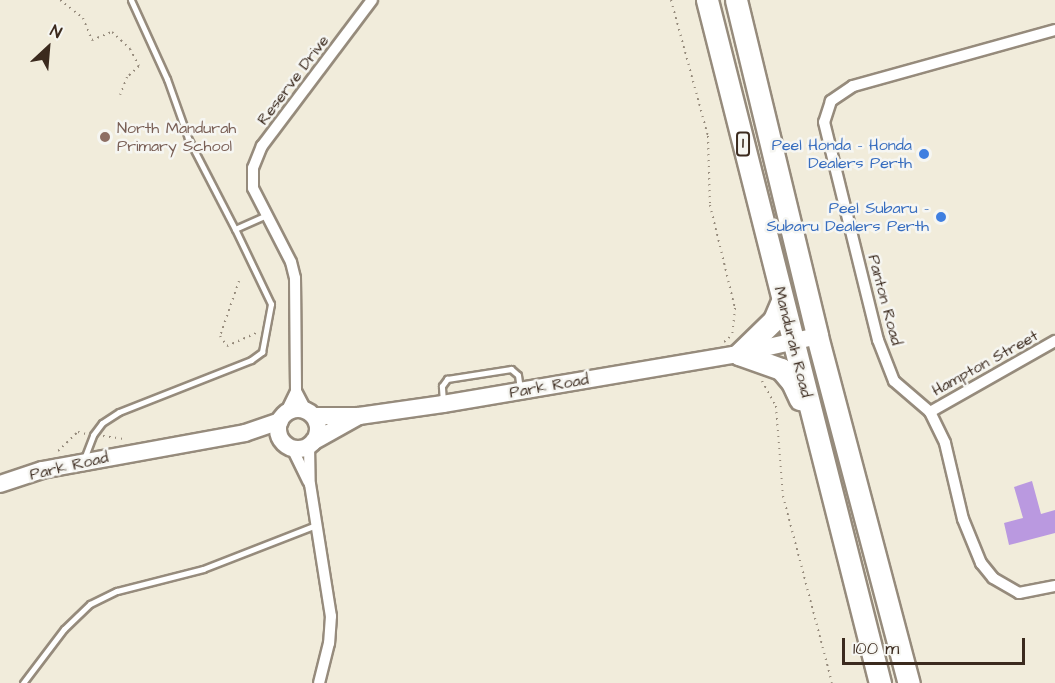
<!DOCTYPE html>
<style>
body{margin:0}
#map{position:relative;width:1055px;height:683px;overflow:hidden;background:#f1ecdb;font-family:"Architects Daughter",sans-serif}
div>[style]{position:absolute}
.building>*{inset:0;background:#ba99e0}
.path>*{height:2px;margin-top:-1px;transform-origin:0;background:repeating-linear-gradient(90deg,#968b7c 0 1.5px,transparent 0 6px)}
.roads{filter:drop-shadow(2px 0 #968b7c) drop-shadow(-2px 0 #968b7c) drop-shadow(0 2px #968b7c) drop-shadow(0 -2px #968b7c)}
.lane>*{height:5px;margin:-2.5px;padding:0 2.5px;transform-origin:2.5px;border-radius:2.5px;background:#fff}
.street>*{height:10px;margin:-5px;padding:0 5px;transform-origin:5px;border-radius:5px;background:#fff}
.secondary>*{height:16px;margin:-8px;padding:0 8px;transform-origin:8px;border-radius:8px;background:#fff}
.secondary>.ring{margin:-8px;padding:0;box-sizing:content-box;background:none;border:16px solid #fff;border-radius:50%}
.highway>*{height:21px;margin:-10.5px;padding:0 10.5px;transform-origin:10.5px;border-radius:10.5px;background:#fff}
.dots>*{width:16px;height:16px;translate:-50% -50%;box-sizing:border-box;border:3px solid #f6f6f2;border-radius:50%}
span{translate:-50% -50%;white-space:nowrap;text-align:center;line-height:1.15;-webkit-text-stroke:5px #f6f6f2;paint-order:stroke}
.shield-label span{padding:2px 4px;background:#f6f6f2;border:2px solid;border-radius:4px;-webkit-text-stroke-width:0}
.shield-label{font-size:15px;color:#3b2a1e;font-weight:700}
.street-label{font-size:16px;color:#3b2a1e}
.education-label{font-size:16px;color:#785e54}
.left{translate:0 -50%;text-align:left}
.shop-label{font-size:16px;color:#366cbe}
.right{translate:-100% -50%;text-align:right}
.north{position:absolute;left:18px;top:18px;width:60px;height:60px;-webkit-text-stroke:4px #f6f6f2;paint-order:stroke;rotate:26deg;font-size:16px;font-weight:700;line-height:24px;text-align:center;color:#3b2a1e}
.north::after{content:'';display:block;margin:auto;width:21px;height:27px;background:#3b2a1e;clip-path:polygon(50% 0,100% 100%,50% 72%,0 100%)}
.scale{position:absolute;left:842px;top:638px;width:183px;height:27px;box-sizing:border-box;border:3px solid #3b2a1e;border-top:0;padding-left:8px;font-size:18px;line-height:21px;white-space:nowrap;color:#3b2a1e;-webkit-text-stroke:4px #f6f6f2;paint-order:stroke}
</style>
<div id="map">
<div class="building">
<div style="clip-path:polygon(1032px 481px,1041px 514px,1055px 510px,1055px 533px,1009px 545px,1004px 523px,1023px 518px,1014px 487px)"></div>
</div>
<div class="path">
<div style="left:60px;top:0;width:29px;rotate:38deg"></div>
<div style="left:83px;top:18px;width:24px;rotate:68deg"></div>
<div style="left:92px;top:40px;width:22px;rotate:-22deg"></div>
<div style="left:112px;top:32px;width:25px;rotate:43deg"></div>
<div style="left:130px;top:49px;width:19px;rotate:62deg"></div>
<div style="left:139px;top:66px;width:16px;rotate:137deg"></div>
<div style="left:127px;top:77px;width:19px;rotate:111deg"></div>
<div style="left:671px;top:0;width:141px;rotate:74.8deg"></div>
<div style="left:708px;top:136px;width:69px;rotate:88.3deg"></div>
<div style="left:710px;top:205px;width:106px;rotate:76.4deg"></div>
<div style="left:735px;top:308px;width:29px;rotate:96deg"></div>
<div style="left:239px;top:281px;width:58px;rotate:109.1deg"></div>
<div style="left:220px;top:336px;width:12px;rotate:55deg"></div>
<div style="left:227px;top:346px;width:32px;rotate:-24deg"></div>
<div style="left:724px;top:342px;width:11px;rotate:-41deg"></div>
<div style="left:762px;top:381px;width:29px;rotate:61deg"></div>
<div style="left:776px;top:406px;width:90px;rotate:85.6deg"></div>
<div style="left:783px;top:496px;width:193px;rotate:75.3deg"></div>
<div style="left:103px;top:436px;width:21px;rotate:8deg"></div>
<div style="left:58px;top:451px;width:28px;rotate:-44deg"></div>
<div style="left:78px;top:432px;width:8px;rotate:14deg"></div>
</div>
<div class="roads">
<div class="lane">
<div style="left:131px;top:0;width:87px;rotate:65.5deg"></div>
<div style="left:167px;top:79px;width:63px;rotate:70.4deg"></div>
<div style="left:188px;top:138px;width:102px;rotate:62.7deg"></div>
<div style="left:443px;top:402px;width:16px;rotate:-94deg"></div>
<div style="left:442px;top:386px;width:9px;rotate:-54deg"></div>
<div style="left:447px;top:379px;width:65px;rotate:-8.9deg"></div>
<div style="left:511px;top:369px;width:9px;rotate:41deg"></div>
<div style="left:518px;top:375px;width:14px;rotate:82deg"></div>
<div style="left:84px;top:459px;width:26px;rotate:-69deg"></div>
<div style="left:93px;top:435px;width:15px;rotate:-53deg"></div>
<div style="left:102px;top:423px;width:20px;rotate:-33deg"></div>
<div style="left:119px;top:412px;width:142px;rotate:-21.5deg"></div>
<div style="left:251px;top:360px;width:14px;rotate:-36deg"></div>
<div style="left:262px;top:352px;width:49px;rotate:-79.4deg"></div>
<div style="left:271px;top:304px;width:83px;rotate:-115.6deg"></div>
<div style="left:235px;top:229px;width:34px;rotate:-24deg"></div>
<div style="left:23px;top:683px;width:68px;rotate:-52.8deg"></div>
<div style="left:64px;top:629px;width:36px;rotate:-44deg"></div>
<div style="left:90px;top:604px;width:30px;rotate:-26deg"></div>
<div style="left:117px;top:591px;width:89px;rotate:-14.3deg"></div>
<div style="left:203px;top:569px;width:121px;rotate:-21.3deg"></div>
</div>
<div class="street">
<div style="left:1055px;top:30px;width:210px;rotate:164.5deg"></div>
<div style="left:853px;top:86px;width:27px;rotate:146deg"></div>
<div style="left:831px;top:101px;width:22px;rotate:108deg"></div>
<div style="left:824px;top:122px;width:225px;rotate:76.1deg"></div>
<div style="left:878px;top:340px;width:44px;rotate:68.7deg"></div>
<div style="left:894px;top:381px;width:48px;rotate:40.7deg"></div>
<div style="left:930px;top:412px;width:34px;rotate:64deg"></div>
<div style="left:945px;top:443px;width:78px;rotate:76.7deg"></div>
<div style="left:963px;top:519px;width:48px;rotate:67.8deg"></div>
<div style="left:981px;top:563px;width:19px;rotate:51deg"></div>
<div style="left:993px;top:578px;width:30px;rotate:30deg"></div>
<div style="left:1019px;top:593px;width:37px;rotate:-11deg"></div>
<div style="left:306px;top:410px;width:21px;rotate:-118deg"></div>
<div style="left:296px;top:391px;width:113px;rotate:-90.5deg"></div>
<div style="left:295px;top:278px;width:16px;rotate:-104deg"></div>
<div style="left:291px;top:262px;width:83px;rotate:-117.2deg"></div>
<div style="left:253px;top:188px;width:20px;rotate:-90deg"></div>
<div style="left:253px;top:168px;width:24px;rotate:-68deg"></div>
<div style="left:262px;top:146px;width:183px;rotate:-53deg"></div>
<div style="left:930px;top:412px;width:144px;rotate:-29.6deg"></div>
<div style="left:285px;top:414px;width:25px;rotate:-64deg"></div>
<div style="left:309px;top:445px;width:39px;rotate:89deg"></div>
<div style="left:310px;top:484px;width:134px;rotate:81deg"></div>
<div style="left:331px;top:616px;width:27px;rotate:94deg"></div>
<div style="left:329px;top:643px;width:41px;rotate:104deg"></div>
<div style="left:292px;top:448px;width:37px;rotate:64deg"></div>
</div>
<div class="secondary">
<div class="ring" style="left:278px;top:409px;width:24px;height:24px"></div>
<div style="left:314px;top:416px;width:45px"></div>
<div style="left:359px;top:416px;width:85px;rotate:-8.1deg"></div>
<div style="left:443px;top:404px;width:294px;rotate:-9.6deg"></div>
<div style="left:733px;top:355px;width:86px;rotate:-12.7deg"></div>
<div style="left:314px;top:441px;width:51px;rotate:-29.1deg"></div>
<div style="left:0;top:484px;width:44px;rotate:-18.4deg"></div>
<div style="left:42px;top:470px;width:206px;rotate:-10.3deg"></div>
<div style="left:245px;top:433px;width:37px;rotate:-19deg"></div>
</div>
<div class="highway">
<div style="left:707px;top:0;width:705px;rotate:75.79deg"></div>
<div style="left:736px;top:0;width:346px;rotate:76.4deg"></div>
<div style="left:817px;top:336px;width:359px;rotate:75.2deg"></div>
<div style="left:782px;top:301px;width:21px;rotate:113deg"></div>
<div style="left:774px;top:320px;width:49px;rotate:135.8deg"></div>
<div style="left:739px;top:354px;width:45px;rotate:19.7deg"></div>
<div style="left:781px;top:369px;width:17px;rotate:50deg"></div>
<div style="left:792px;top:382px;width:19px;rotate:65deg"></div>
</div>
</div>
<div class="dots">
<div style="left:105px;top:137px;background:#8d6e63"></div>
<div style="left:924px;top:154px;background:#3f7fe0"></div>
<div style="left:941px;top:217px;background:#3f7fe0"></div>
</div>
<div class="shield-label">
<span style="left:743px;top:144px">1</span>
</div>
<div class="street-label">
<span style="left:293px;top:80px;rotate:-53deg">Reserve Drive</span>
<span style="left:885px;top:300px;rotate:75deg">Panton Road</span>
<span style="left:793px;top:342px;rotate:76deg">Mandurah Road</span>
<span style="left:985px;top:363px;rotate:-29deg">Hampton Street</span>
<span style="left:549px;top:386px;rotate:-10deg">Park Road</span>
<span style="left:69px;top:466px;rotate:-13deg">Park Road</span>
</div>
<div class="education-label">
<span class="left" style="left:117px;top:137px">North Mandurah<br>Primary School</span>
</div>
<div class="shop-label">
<span class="right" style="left:912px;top:154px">Peel Honda - Honda<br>Dealers Perth</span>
<span class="right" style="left:929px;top:217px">Peel Subaru -<br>Subaru Dealers Perth</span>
</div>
<div class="north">N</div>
<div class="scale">100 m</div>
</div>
